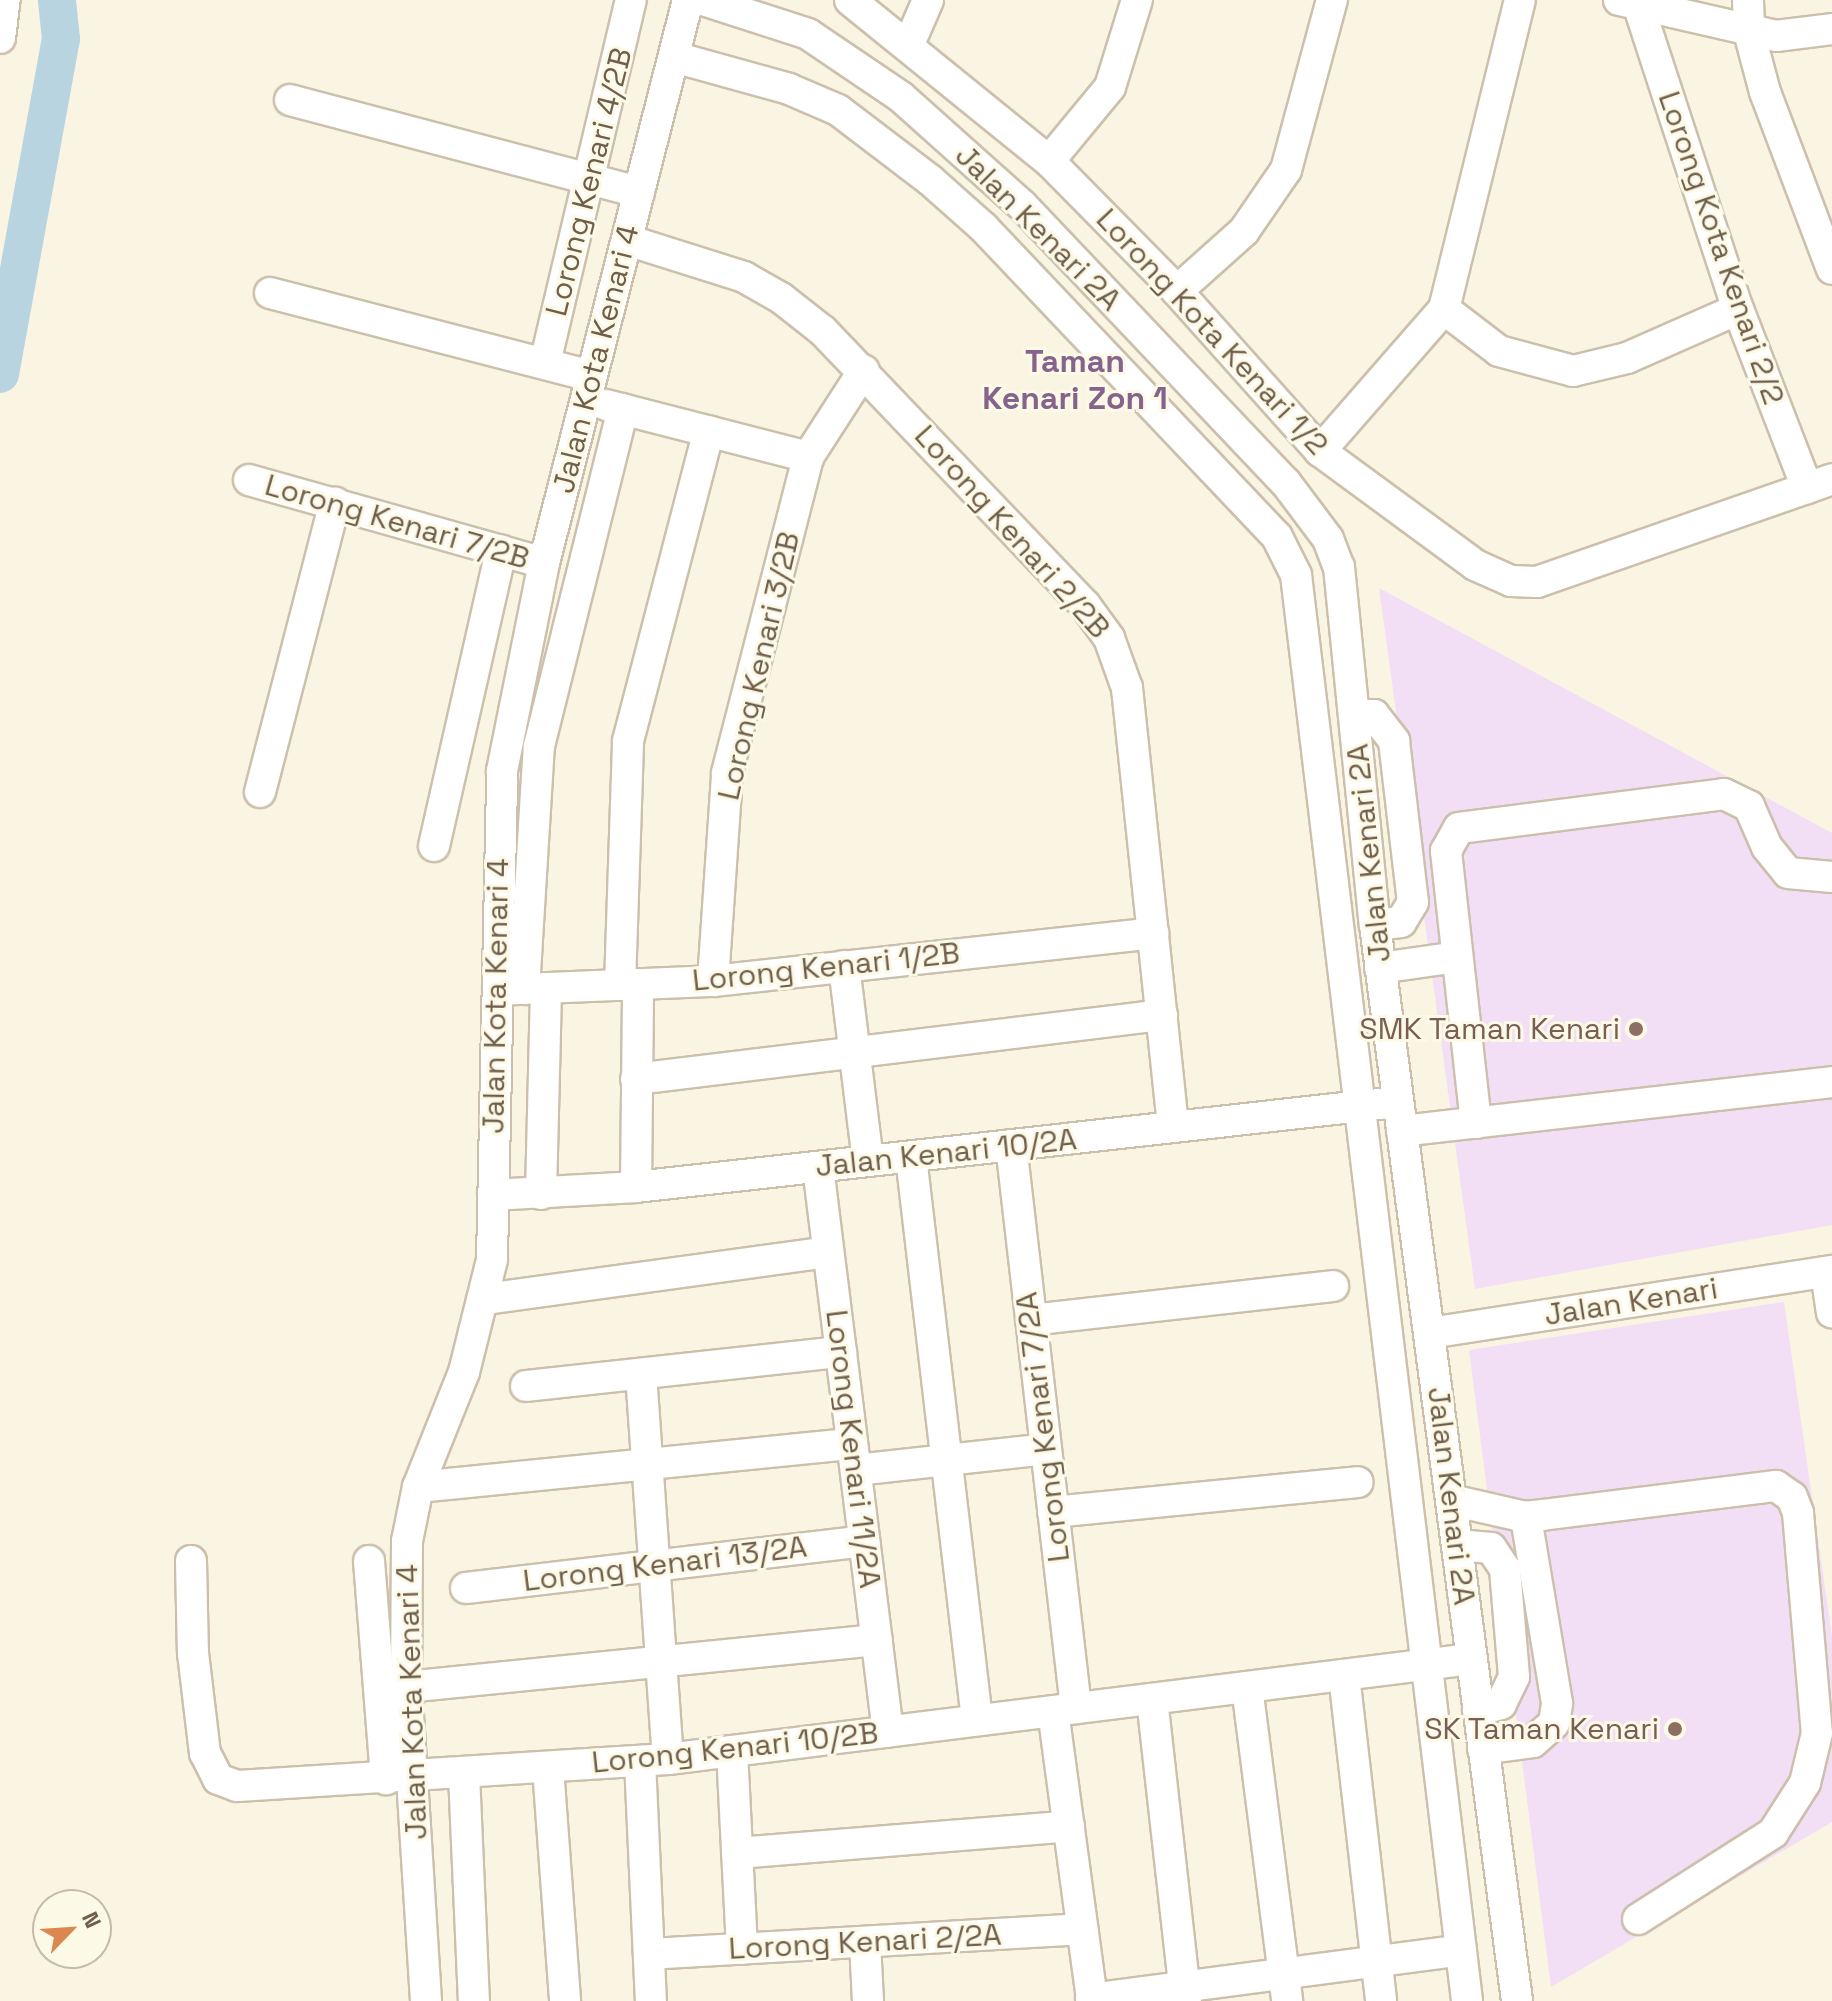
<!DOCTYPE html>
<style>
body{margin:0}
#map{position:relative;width:1832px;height:2001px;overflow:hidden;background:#faf5e2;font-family:"Space Grotesk",sans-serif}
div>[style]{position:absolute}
.education>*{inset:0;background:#f2dff6}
.river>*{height:38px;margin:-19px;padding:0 19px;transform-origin:19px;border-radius:19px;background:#b8d4e1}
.roads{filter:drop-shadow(2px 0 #ccc0ac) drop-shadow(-2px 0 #ccc0ac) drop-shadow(0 2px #ccc0ac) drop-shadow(0 -2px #ccc0ac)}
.minor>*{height:30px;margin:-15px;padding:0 15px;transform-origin:15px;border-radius:15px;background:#fff}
.dots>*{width:22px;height:22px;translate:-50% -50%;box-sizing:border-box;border:4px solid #fdf9e7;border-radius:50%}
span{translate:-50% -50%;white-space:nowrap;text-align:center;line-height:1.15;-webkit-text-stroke:6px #fdf9e7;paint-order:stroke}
.street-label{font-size:30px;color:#6f5e4b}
.education-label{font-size:30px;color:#785e54}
.right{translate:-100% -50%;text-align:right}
.neighbourhood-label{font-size:32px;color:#85638c;font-weight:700}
.north{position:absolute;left:32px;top:1889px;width:80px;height:80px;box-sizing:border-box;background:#fdf9e7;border:2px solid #c4bba9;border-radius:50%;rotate:65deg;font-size:22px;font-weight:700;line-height:32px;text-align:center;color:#6f5e4b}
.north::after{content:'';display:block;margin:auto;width:28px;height:36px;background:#db8850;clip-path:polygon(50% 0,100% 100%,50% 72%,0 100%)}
</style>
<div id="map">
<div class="education">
<div style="clip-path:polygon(1379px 588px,1832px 833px,1832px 1225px,1475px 1289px)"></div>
<div style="clip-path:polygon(1784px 1302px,1832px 1636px,1832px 1822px,1551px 1987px,1469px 1350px)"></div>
</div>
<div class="river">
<div style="left:0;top:374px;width:341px;rotate:-79.7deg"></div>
<div style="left:61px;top:39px;width:39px;rotate:-96deg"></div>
</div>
<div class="roads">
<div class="minor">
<div style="left:703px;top:0;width:110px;rotate:17.9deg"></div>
<div style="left:808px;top:34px;width:112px;rotate:34.1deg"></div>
<div style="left:901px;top:97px;width:162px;rotate:41.8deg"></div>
<div style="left:1022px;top:205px;width:383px;rotate:46.5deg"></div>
<div style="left:1286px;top:483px;width:70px;rotate:53.1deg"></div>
<div style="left:1328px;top:539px;width:30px;rotate:69deg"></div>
<div style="left:1339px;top:567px;width:360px;rotate:84.3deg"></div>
<div style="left:1375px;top:925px;width:1085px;rotate:82.48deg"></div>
<div style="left:850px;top:0;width:256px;rotate:39deg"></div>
<div style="left:1049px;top:161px;width:182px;rotate:45.4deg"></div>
<div style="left:1177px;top:291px;width:215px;rotate:48.2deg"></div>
<div style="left:1320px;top:451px;width:192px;rotate:36.3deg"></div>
<div style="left:1475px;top:565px;width:39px;rotate:24deg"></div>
<div style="left:1511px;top:581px;width:26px;rotate:2deg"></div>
<div style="left:1537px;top:582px;width:312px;rotate:-19.2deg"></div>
<div style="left:1619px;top:0;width:161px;rotate:12.9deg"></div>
<div style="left:1776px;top:36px;width:56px;rotate:-7.1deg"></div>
<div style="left:1748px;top:0;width:32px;rotate:88deg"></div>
<div style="left:1749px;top:32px;width:62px;rotate:75.1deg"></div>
<div style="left:1765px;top:92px;width:189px;rotate:69.3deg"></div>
<div style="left:1639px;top:7px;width:318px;rotate:71.9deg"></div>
<div style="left:1738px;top:309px;width:192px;rotate:68.9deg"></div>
<div style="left:0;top:38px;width:38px;rotate:-83deg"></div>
<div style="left:909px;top:44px;width:48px;rotate:-66.6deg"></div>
<div style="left:674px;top:57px;width:119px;rotate:15.5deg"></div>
<div style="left:789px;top:89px;width:53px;rotate:23.2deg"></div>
<div style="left:838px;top:110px;width:116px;rotate:37.3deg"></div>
<div style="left:930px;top:180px;width:71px;rotate:41.6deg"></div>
<div style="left:983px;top:227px;width:427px;rotate:46.5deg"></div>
<div style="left:1277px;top:537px;width:42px;rotate:63.4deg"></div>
<div style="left:1296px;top:575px;width:1436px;rotate:83.16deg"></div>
<div style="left:290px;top:100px;width:361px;rotate:14.8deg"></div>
<div style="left:1049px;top:161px;width:96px;rotate:-50.5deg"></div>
<div style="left:1110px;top:87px;width:91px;rotate:-72.8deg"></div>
<div style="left:627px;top:240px;width:123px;rotate:17.5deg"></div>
<div style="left:744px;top:277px;width:43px;rotate:29.6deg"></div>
<div style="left:781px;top:298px;width:53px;rotate:38.2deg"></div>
<div style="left:823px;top:331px;width:379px;rotate:46.3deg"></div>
<div style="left:1085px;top:605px;width:41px;rotate:54deg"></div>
<div style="left:1109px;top:638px;width:53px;rotate:70.2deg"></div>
<div style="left:1127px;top:688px;width:441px;rotate:84deg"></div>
<div style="left:1177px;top:291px;width:90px;rotate:-41.8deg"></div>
<div style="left:1244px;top:231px;width:74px;rotate:-55.5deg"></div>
<div style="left:1286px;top:170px;width:176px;rotate:-74.9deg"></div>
<div style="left:270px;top:293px;width:332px;rotate:14.5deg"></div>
<div style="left:1444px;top:309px;width:69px;rotate:37.4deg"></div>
<div style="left:1499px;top:351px;width:77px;rotate:15.1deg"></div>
<div style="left:1573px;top:371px;width:56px;rotate:-13.5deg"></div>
<div style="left:1627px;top:358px;width:121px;rotate:-23.8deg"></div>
<div style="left:545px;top:363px;width:373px;rotate:-76.7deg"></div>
<div style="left:606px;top:405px;width:209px;rotate:14.4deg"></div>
<div style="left:1320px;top:451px;width:189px;rotate:-48.9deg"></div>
<div style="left:1444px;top:309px;width:318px;rotate:-76.2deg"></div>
<div style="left:249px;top:480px;width:306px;rotate:15.7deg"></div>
<div style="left:1355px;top:715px;width:19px"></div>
<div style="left:1374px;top:715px;width:33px;rotate:52deg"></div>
<div style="left:1394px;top:741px;width:162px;rotate:83.3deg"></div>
<div style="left:1413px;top:902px;width:23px;rotate:121deg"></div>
<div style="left:1401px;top:922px;width:26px;rotate:173deg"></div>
<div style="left:260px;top:792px;width:299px;rotate:-75.5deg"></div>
<div style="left:434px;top:846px;width:303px;rotate:-77.2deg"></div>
<div style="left:844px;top:966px;width:196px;rotate:83deg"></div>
<div style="left:1380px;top:968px;width:78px;rotate:-8.1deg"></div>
<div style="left:713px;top:981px;width:208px;rotate:-86.1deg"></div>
<div style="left:727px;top:773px;width:326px;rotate:-75.6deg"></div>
<div style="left:808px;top:457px;width:103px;rotate:-57.2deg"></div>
<div style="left:620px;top:985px;width:244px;rotate:-88.1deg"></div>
<div style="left:628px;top:741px;width:320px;rotate:-75.4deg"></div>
<div style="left:524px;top:989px;width:243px;rotate:-86.5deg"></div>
<div style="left:539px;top:746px;width:347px;rotate:-76deg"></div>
<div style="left:498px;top:990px;width:215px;rotate:-2.4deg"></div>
<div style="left:713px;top:981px;width:443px;rotate:-6.2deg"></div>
<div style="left:636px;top:1079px;width:530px;rotate:-6.94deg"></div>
<div style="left:1476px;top:1123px;width:274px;rotate:-96.3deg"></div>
<div style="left:1446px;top:851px;width:26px;rotate:-61deg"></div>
<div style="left:1459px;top:828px;width:267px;rotate:-7.3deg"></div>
<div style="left:1724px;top:794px;width:28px;rotate:26deg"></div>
<div style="left:1749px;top:806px;width:45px;rotate:66.3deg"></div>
<div style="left:1767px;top:847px;width:33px;rotate:51deg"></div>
<div style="left:1788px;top:873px;width:44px;rotate:5.2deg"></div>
<div style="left:1402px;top:1131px;width:433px;rotate:-6.5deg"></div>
<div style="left:1011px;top:1145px;width:567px;rotate:83.41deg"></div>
<div style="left:911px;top:1157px;width:567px;rotate:83.31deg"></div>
<div style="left:818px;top:1167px;width:569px;rotate:82.94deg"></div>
<div style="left:636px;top:1187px;width:203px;rotate:-89.4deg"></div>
<div style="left:541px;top:1194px;width:206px;rotate:-88.6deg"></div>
<div style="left:493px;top:1195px;width:143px;rotate:-3.2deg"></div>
<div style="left:636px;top:1187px;width:749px;rotate:-6.37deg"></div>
<div style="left:1826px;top:1272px;width:41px;rotate:81.7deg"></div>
<div style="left:485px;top:1299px;width:346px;rotate:-7.8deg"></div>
<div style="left:1031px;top:1320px;width:304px;rotate:-6.4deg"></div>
<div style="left:1430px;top:1333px;width:407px;rotate:-8.8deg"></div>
<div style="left:641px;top:1374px;width:386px;rotate:86deg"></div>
<div style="left:526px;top:1386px;width:317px;rotate:-6.2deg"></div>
<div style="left:856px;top:1470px;width:191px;rotate:-6.3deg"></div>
<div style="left:418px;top:1487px;width:436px;rotate:-5.7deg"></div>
<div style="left:1451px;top:1500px;width:77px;rotate:12.8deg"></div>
<div style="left:1526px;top:1517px;width:252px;rotate:-7.1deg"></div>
<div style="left:1776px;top:1486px;width:19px;rotate:35deg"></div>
<div style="left:1792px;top:1497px;width:17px;rotate:69deg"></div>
<div style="left:1798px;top:1513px;width:221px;rotate:85.1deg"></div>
<div style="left:1817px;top:1733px;width:51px;rotate:103.5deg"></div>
<div style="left:1805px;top:1783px;width:59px;rotate:122.6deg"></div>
<div style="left:1773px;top:1833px;width:160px;rotate:147.5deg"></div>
<div style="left:1053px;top:1512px;width:306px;rotate:-5.6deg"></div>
<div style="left:1457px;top:1545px;width:34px;rotate:5deg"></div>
<div style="left:1491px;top:1548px;width:25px;rotate:56deg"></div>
<div style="left:1505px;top:1569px;width:108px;rotate:85.2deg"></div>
<div style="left:1514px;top:1677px;width:30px;rotate:116deg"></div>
<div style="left:1501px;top:1704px;width:24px;rotate:165deg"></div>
<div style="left:191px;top:1561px;width:92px;rotate:88.8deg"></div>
<div style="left:193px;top:1653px;width:101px;rotate:83.2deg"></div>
<div style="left:205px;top:1753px;width:29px;rotate:63deg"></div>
<div style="left:218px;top:1779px;width:20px;rotate:20deg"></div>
<div style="left:237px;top:1786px;width:432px;rotate:-3.6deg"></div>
<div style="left:668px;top:1759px;width:809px;rotate:-7.1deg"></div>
<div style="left:369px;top:1561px;width:219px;rotate:85.5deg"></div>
<div style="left:466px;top:1588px;width:401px;rotate:-6.7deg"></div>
<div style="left:1344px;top:1675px;width:328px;rotate:83.5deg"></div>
<div style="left:406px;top:1687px;width:473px;rotate:-5.7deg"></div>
<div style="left:1247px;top:1687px;width:317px;rotate:82.7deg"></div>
<div style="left:1152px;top:1699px;width:304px;rotate:83.6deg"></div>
<div style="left:1053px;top:1711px;width:293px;rotate:82.3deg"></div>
<div style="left:1483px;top:1749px;width:50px;rotate:-8deg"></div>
<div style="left:1533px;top:1742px;width:28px;rotate:-42deg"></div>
<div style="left:1554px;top:1723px;width:20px;rotate:-81deg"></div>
<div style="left:1557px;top:1703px;width:189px;rotate:-99.5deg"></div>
<div style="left:732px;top:1751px;width:198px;rotate:87.1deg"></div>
<div style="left:640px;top:1761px;width:240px;rotate:87.4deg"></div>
<div style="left:548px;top:1768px;width:234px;rotate:85.8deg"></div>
<div style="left:464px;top:1774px;width:227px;rotate:87.5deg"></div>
<div style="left:737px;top:1853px;width:333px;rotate:-4.6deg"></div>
<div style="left:865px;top:1942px;width:59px;rotate:87.1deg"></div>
<div style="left:649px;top:1954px;width:434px;rotate:-3.3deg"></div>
<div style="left:1091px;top:1999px;width:373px;rotate:-7.5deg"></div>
<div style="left:426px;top:2001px;width:315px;rotate:-93.6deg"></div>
<div style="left:406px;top:1687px;width:146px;rotate:-89.6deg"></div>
<div style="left:407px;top:1541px;width:55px;rotate:-78.5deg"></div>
<div style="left:418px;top:1487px;width:124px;rotate:-68.2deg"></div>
<div style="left:464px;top:1372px;width:115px;rotate:-76deg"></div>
<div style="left:492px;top:1260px;width:489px;rotate:-88.8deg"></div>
<div style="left:502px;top:771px;width:212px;rotate:-78.6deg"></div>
<div style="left:544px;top:563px;width:581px;rotate:-75.65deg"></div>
</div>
</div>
<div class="dots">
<div style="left:1636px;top:1029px;background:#8d6e63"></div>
<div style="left:1675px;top:1729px;background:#8d6e63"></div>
</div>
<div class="street-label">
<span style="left:589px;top:182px;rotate:-76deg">Lorong Kenari 4/2B</span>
<span style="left:1038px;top:228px;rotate:45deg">Jalan Kenari 2A</span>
<span style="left:1721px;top:248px;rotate:71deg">Lorong Kota Kenari 2/2</span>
<span style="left:1212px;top:332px;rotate:47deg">Lorong Kota Kenari 1/2</span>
<span style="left:596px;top:359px;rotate:-76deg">Jalan Kota Kenari 4</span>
<span style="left:397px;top:522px;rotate:16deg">Lorong Kenari 7/2B</span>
<span style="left:1012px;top:532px;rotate:48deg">Lorong Kenari 2/2B</span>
<span style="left:759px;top:666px;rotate:-77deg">Lorong Kenari 3/2B</span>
<span style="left:1369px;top:853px;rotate:-96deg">Jalan Kenari 2A</span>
<span style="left:826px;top:967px;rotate:-6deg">Lorong Kenari 1/2B</span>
<span style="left:496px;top:996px;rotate:-89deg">Jalan Kota Kenari 4</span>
<span style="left:946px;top:1153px;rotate:-6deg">Jalan Kenari 10/2A</span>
<span style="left:1631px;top:1302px;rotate:-9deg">Jalan Kenari</span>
<span style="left:1043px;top:1427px;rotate:-97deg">Lorong Kenari 7/2A</span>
<span style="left:853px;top:1449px;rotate:83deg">Lorong Kenari 11/2A</span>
<span style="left:1451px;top:1496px;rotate:83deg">Jalan Kenari 2A</span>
<span style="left:665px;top:1564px;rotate:-7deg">Lorong Kenari 13/2A</span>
<span style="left:412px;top:1702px;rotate:-92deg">Jalan Kota Kenari 4</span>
<span style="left:735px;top:1748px;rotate:-6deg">Lorong Kenari 10/2B</span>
<span style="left:865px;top:1942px;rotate:-3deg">Lorong Kenari 2/2A</span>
</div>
<div class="education-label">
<span class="right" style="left:1620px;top:1029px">SMK Taman Kenari</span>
<span class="right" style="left:1659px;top:1729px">SK Taman Kenari</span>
</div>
<div class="neighbourhood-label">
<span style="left:1075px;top:380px">Taman<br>Kenari Zon 1</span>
</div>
<div class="north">N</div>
</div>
